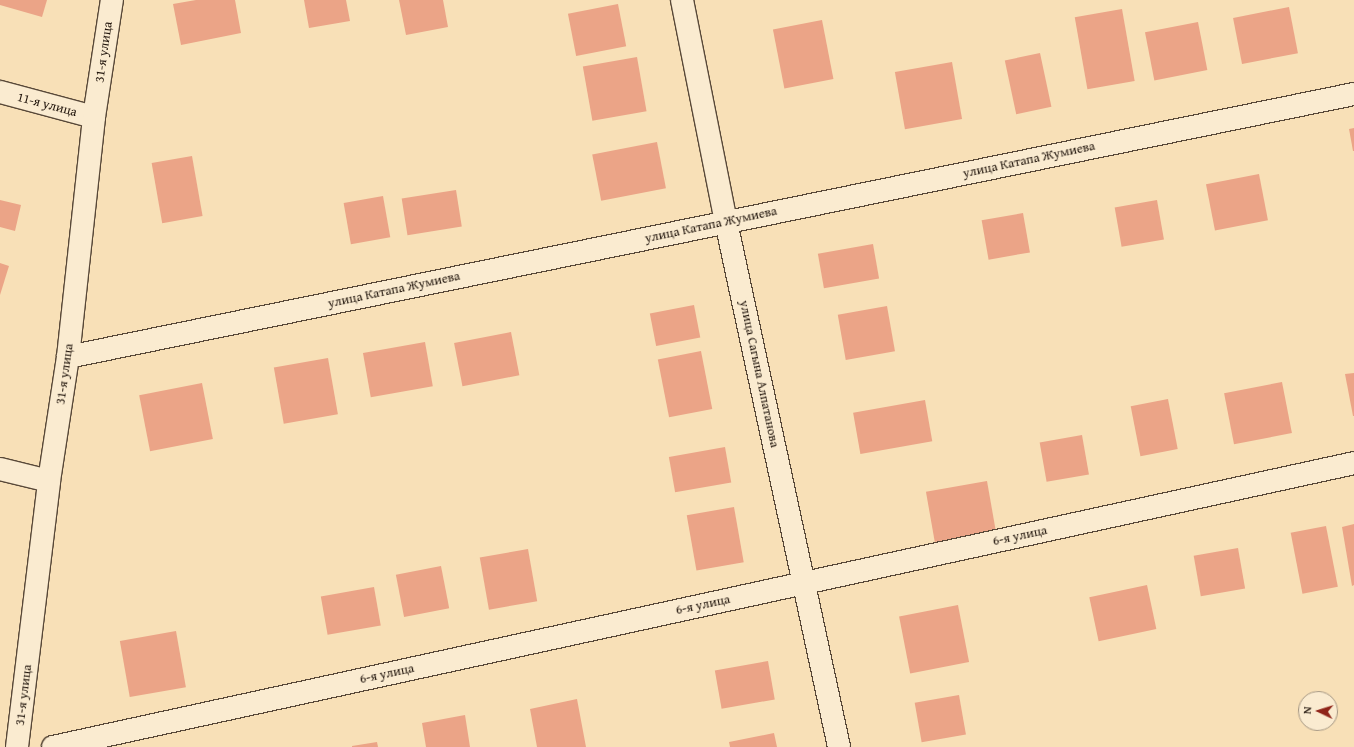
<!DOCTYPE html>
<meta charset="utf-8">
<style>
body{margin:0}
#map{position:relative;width:1354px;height:747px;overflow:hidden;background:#f8e0b7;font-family:"Gentium Book Plus",serif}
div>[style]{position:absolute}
.building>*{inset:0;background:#eba487;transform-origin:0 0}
.roads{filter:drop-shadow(1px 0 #584838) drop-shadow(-1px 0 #584838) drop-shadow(0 1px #584838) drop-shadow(0 -1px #584838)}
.street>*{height:22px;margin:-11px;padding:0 11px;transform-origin:11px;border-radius:11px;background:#faebd0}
span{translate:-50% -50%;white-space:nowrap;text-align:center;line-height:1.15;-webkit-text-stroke:4px #faebd0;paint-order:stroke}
.street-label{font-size:13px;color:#22160d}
.north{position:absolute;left:1298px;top:691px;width:40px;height:40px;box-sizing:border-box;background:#faebd0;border:1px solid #a49682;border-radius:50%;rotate:274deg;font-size:11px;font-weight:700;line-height:16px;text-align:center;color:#22160d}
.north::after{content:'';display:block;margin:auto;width:14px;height:18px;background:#8f2418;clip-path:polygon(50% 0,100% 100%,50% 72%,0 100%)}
</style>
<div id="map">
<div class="building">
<div style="clip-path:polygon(0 0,47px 0,42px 17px,0 5px)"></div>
<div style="clip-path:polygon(196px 0,235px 0,241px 33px,181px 45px,173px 4px)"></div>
<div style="clip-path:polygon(304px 0,346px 0,350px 21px,309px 28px)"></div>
<div style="clip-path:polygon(399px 0,443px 0,448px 27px,406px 35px)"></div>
<div style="left:618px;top:4px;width:43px;height:51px;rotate:79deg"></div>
<div style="left:1289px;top:7px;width:47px;height:57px;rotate:79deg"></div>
<div style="left:1122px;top:9px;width:73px;height:48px;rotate:80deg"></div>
<div style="left:822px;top:20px;width:60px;height:50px;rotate:79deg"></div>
<div style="left:1198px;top:22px;width:49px;height:54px;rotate:79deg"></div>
<div style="left:1040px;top:53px;width:55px;height:36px;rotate:78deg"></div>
<div style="left:637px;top:57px;width:55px;height:55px;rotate:80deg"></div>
<div style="left:952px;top:62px;width:58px;height:58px;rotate:80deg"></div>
<div style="clip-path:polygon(1354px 128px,1354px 151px,1353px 151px,1349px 129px)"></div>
<div style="left:657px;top:142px;width:47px;height:66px;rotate:79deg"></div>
<div style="left:192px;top:156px;width:61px;height:41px;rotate:80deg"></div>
<div style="left:1259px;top:174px;width:47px;height:54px;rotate:79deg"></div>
<div style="left:456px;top:190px;width:37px;height:55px;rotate:81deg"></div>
<div style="left:383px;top:196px;width:42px;height:40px;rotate:80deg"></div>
<div style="clip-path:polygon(0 200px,21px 205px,15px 231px,0 227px)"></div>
<div style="left:1157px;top:200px;width:40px;height:43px;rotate:80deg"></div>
<div style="left:1023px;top:213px;width:40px;height:42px;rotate:80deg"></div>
<div style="left:873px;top:244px;width:35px;height:56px;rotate:80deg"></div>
<div style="clip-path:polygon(0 263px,9px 266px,0 295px)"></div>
<div style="left:694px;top:305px;width:33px;height:45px;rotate:79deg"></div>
<div style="left:887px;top:306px;width:46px;height:50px;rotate:80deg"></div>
<div style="left:511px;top:332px;width:44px;height:58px;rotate:79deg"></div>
<div style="left:425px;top:342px;width:45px;height:63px;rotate:80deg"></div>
<div style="left:701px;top:351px;width:59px;height:44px;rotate:79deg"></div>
<div style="left:328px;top:358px;width:57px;height:55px;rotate:80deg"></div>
<div style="clip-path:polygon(1354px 373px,1354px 416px,1353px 416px,1345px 374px)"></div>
<div style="left:1282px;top:382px;width:52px;height:59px;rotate:79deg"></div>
<div style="left:202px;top:383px;width:57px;height:64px;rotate:79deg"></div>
<div style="left:1168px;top:399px;width:51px;height:38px;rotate:79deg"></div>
<div style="left:925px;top:400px;width:42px;height:73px;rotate:80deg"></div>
<div style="left:1082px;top:435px;width:40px;height:43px;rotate:80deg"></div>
<div style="left:725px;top:447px;width:36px;height:57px;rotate:80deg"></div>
<div style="left:987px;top:481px;width:51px;height:62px;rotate:80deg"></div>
<div style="left:734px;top:507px;width:56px;height:48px;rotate:80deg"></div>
<div style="clip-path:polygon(1354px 524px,1354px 585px,1352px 586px,1342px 527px)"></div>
<div style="left:1326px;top:526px;width:62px;height:36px;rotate:79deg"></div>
<div style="left:1238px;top:548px;width:41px;height:45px;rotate:80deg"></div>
<div style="left:528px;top:549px;width:53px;height:49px;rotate:80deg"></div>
<div style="left:441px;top:566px;width:43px;height:46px;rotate:79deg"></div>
<div style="left:1147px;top:585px;width:45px;height:59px;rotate:78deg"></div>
<div style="left:374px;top:587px;width:39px;height:54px;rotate:80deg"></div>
<div style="left:958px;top:605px;width:58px;height:60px;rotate:79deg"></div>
<div style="left:176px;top:631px;width:57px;height:57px;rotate:80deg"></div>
<div style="left:768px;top:661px;width:39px;height:54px;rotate:80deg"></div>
<div style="left:959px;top:695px;width:40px;height:45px;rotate:80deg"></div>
<div style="clip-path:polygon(577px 699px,586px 747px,537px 747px,530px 709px)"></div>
<div style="clip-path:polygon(465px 715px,470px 747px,426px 747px,422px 723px)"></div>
<div style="clip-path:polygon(774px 733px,777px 747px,730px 747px,729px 742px)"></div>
<div style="clip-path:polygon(377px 742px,378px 747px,352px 747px,352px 746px)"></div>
</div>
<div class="roads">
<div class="street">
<div style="left:682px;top:0;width:226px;rotate:78.8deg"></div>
<div style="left:726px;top:222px;width:537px;rotate:77.85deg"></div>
<div style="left:0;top:92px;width:97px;rotate:14.9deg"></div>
<div style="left:68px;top:357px;width:1313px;rotate:-11.56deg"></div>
<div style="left:0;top:469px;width:50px;rotate:13.8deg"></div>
<div style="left:17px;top:747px;width:268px;rotate:-83.1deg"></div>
<div style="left:49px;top:481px;width:125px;rotate:-81.3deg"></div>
<div style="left:68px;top:357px;width:241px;rotate:-83.8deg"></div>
<div style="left:94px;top:117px;width:118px;rotate:-81.3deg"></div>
<div style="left:53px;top:747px;width:1332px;rotate:-12.31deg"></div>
</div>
</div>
<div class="street-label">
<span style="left:104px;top:52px;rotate:-82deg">31-я улица</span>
<span style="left:47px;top:105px;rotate:15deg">11-я улица</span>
<span style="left:1029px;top:160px;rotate:-12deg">улица Катапа Жумиева</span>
<span style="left:711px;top:225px;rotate:-12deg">улица Катапа Жумиева</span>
<span style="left:394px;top:290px;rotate:-12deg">улица Катапа Жумиева</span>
<span style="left:65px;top:374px;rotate:-82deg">31-я улица</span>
<span style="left:759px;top:374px;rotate:78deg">улица Сагына Алпатанова</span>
<span style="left:1020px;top:536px;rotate:-12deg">6-я улица</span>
<span style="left:703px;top:605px;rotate:-12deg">6-я улица</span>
<span style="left:387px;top:674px;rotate:-12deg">6-я улица</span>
<span style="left:24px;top:695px;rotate:-83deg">31-я улица</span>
</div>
<div class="north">N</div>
</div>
